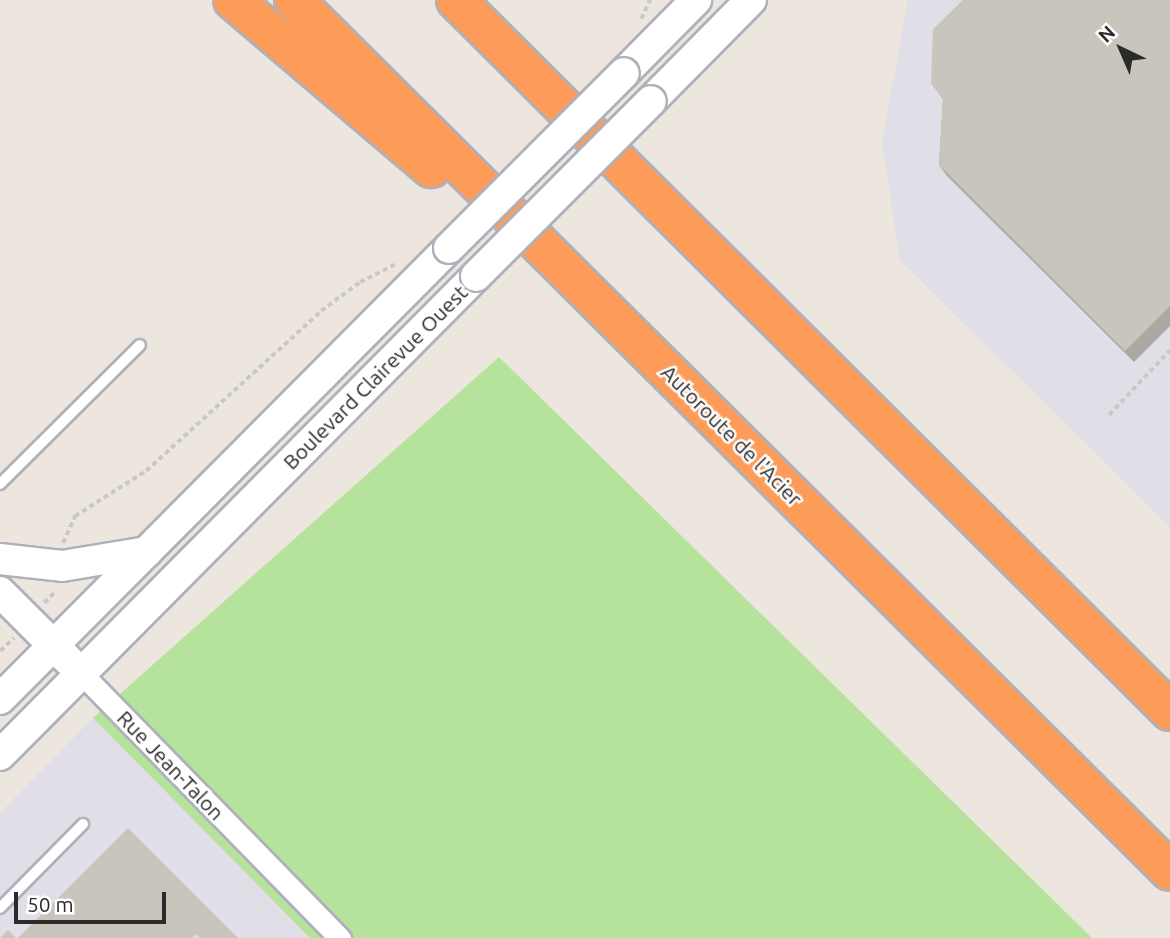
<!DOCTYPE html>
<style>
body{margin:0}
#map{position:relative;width:1170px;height:938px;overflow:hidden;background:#ede6de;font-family:Ubuntu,sans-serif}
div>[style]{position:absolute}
.industrial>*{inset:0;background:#e0dee6}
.green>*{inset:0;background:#b5e39b}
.path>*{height:3.5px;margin-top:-1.75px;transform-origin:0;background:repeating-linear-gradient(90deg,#c8c8c8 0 5px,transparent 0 8.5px)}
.roads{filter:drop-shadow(2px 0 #aeb1bb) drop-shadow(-2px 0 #aeb1bb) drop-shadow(0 2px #aeb1bb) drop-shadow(0 -2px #aeb1bb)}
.lane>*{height:10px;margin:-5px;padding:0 5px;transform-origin:5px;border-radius:5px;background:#fff}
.street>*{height:21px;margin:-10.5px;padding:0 10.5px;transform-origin:10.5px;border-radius:10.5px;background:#fff}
.secondary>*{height:30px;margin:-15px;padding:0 15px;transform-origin:15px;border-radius:15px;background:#fff}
.highway>*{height:38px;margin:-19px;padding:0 19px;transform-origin:19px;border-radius:19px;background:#fd9c59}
.bridges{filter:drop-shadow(2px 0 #aeb1bb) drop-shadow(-2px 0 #aeb1bb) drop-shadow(0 2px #aeb1bb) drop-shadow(0 -2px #aeb1bb)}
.secondary-bridge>*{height:30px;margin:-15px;padding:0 15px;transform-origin:15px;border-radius:15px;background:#fff}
.wall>*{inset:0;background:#ada9a2}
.building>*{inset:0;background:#c9c4bc}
span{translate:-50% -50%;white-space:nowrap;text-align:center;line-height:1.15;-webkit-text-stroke:5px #fff;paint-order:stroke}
.street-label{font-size:21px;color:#2b2b2b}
.north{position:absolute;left:1086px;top:14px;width:70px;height:70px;-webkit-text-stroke:5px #fff;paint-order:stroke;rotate:316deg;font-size:19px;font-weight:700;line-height:28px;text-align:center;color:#2b2b2b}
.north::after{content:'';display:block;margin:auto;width:24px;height:32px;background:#2b2b2b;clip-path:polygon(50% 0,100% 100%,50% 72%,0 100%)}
.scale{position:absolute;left:14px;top:892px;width:152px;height:32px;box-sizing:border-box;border:4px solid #2b2b2b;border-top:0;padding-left:9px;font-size:21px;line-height:24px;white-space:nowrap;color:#2b2b2b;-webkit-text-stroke:5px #fff;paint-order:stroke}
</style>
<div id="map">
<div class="industrial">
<div style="clip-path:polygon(908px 0,1170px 0,1170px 527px,900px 260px,882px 142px)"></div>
<div style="clip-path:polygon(93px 718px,310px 938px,0 938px,0 813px)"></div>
</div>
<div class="green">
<div style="clip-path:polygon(499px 357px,1092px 938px,310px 938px,93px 718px)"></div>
</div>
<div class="path">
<div style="left:641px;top:19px;width:21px;rotate:-65deg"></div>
<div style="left:1109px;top:415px;width:89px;rotate:-46.8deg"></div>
<div style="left:63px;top:543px;width:30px;rotate:-66deg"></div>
<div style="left:75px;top:516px;width:84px;rotate:-32.4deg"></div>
<div style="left:146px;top:471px;width:237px;rotate:-42.4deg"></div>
<div style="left:321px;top:311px;width:49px;rotate:-36.6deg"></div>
<div style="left:360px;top:282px;width:40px;rotate:-26.6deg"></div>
<div style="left:44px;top:603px;width:17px;rotate:-45deg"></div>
<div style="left:0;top:651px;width:19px;rotate:-43deg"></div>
</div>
<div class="roads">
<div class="lane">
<div style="left:0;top:484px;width:197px;rotate:-44.8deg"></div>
<div style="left:0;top:908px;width:118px;rotate:-45.3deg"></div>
</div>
<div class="street">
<div style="left:81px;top:673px;width:371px;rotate:45.7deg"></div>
</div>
<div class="secondary">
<div style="left:624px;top:73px;width:103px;rotate:-45.4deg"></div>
<div style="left:651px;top:101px;width:142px;rotate:-45.3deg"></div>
<div style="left:0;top:559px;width:62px;rotate:6.4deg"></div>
<div style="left:62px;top:566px;width:86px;rotate:-9.4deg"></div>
<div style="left:0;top:592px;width:96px;rotate:45deg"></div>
<div style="left:0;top:699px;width:636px;rotate:-45.13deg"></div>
<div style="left:0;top:755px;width:675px;rotate:-45.18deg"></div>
</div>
<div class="highway">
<div style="left:233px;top:0;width:260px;rotate:40.3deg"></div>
<div style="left:294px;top:0;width:1235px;rotate:44.84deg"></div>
<div style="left:456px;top:0;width:1008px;rotate:44.88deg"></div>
</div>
</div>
<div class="bridges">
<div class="secondary-bridge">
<div style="left:449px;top:248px;width:247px;rotate:-45deg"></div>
<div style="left:476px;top:276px;width:247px;rotate:-45deg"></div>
</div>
</div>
<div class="wall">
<div style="clip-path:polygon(1170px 0,1170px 326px,1134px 362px,947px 176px,939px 165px,943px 99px,931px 83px)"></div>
</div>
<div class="building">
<div style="clip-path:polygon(963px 0,1170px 0,1170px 306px,1125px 351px,939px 165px,943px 98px,931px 83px,933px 29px)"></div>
<div style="clip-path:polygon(128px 828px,238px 938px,200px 938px,196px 934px,192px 938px,18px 938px)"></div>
<div style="clip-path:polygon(8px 930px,16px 938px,0 938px)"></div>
</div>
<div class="street-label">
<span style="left:375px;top:377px;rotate:-45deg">Boulevard Clairevue Ouest</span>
<span style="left:732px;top:435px;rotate:45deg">Autoroute de l'Acier</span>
<span style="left:171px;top:765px;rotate:46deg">Rue Jean-Talon</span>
</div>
<div class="north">N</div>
<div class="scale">50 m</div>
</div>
